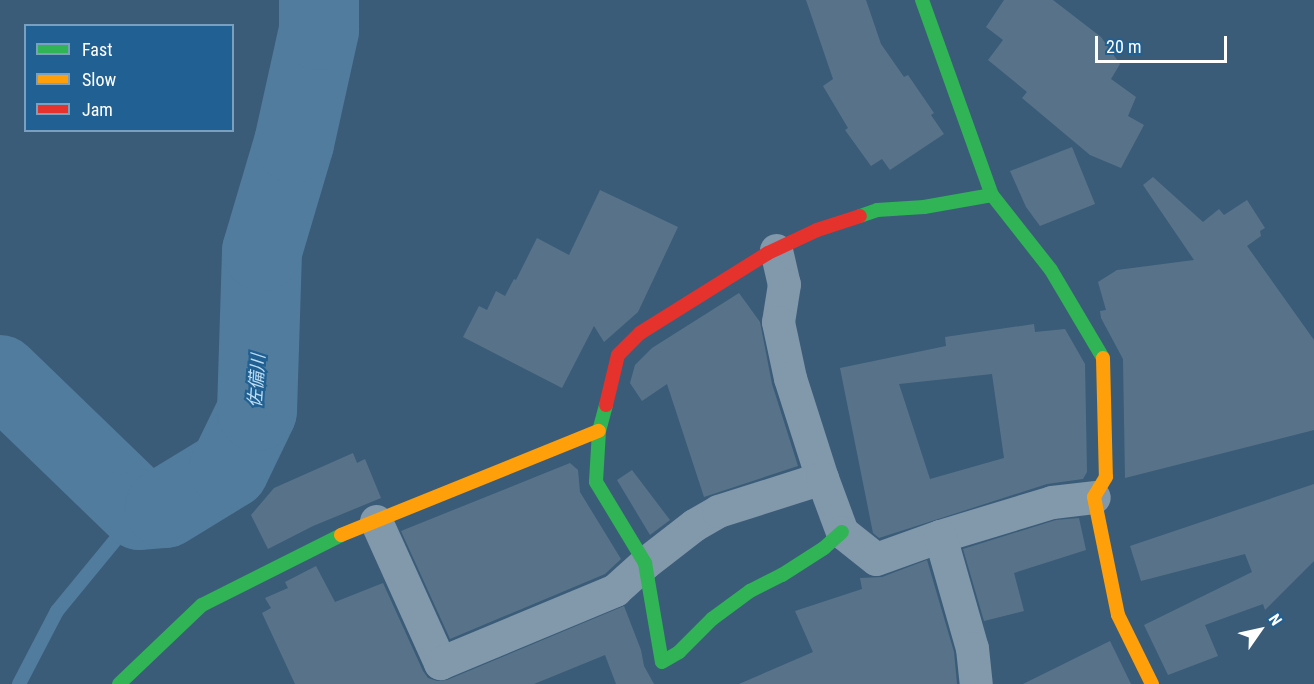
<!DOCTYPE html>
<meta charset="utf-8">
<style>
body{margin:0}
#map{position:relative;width:1314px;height:684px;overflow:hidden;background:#3a5c78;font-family:"Roboto Condensed","Noto Sans JP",sans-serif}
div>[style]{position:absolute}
.stream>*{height:14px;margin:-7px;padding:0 7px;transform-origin:7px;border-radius:7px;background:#517c9d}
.river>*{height:80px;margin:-40px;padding:0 40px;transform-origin:40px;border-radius:40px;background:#517c9d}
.building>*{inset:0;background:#587389}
.street>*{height:33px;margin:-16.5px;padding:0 16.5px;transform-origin:16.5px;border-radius:16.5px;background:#8298ab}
.fast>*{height:14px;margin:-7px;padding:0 7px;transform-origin:7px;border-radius:7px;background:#30b455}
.slow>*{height:14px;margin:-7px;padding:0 7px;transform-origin:7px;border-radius:7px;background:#ff9f0a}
.jam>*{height:14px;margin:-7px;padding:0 7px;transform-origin:7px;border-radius:7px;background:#e5322d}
span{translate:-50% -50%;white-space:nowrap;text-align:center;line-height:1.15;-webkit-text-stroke:4.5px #206092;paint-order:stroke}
.water-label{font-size:18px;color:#beddf4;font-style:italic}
.legend{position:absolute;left:24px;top:24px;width:210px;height:108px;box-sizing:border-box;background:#206092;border:2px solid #79a0be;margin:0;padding:8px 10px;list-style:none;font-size:18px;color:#fff}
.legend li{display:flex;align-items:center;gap:12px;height:30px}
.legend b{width:30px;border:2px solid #79a0be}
.north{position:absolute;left:1230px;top:600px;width:60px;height:60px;-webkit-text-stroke:4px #206092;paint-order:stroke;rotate:56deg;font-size:16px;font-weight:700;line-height:24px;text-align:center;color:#fff}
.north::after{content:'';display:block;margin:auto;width:21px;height:27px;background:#fff;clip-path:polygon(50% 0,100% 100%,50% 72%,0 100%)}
.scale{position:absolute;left:1095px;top:36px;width:132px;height:27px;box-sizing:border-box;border:3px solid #fff;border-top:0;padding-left:8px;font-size:18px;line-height:21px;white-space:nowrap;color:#fff;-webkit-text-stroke:4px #206092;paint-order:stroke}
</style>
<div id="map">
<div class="stream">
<div style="left:19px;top:684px;width:82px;rotate:-62.5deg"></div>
<div style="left:57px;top:611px;width:131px;rotate:-50.6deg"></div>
</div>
<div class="river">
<div style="left:0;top:375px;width:194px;rotate:44deg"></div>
<div style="left:140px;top:510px;width:25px;rotate:-5deg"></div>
<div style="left:165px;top:508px;width:75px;rotate:-31.4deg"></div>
<div style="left:229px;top:469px;width:64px;rotate:-64.2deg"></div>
<div style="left:257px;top:411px;width:160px;rotate:-88.2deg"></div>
<div style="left:262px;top:251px;width:113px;rotate:-73.5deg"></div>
<div style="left:294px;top:143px;width:116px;rotate:-77.5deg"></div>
<div style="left:319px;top:30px;width:30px;rotate:-90deg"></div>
</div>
<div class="building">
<div style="clip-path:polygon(806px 0,866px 0,881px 44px,904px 77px,908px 75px,934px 113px,931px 115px,944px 134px,890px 170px,882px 159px,871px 166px,845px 130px,848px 128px,823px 86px,833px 79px)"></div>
<div style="clip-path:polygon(1004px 0,1053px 0,1101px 37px,1120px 64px,1111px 79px,1136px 97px,1128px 116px,1144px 125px,1121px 168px,1090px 155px,1022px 98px,1027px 92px,988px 60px,1003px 40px,986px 27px)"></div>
<div style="clip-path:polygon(1072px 147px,1095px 204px,1040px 226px,1026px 207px,1010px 171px)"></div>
<div style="clip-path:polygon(1153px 177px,1203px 222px,1219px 209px,1224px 215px,1247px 200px,1265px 228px,1260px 231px,1261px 236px,1247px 246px,1314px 340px,1314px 430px,1125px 478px,1123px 359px,1101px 318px,1100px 311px,1106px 310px,1098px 282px,1117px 270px,1194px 260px,1143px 185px)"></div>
<div style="clip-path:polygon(600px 190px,678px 227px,638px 312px,604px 342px,594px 326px,562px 388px,463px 337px,479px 306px,487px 310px,496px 291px,505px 296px,514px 279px,516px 280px,537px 238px,569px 255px)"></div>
<div style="clip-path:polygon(739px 293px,760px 322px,772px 384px,798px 466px,704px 497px,667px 384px,642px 401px,630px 383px,635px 365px,652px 348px)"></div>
<div style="clip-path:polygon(evenodd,1034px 324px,1035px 332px,1065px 329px,1085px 364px,1087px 472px,1083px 479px,1047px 484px,879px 538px,873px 533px,840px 368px,946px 346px,945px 337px,1034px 324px,992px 374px,1004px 458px,930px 479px,899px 384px,992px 374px)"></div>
<div style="clip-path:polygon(353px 453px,357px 463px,365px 459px,381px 498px,313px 526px,268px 549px,251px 515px,274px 488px)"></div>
<div style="clip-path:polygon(570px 463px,578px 470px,580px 492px,621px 559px,605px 574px,450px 639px,401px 531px)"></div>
<div style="clip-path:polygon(632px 470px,670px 520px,650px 535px,617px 480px)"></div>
<div style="clip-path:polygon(1314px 484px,1314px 561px,1265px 610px,1263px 604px,1205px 625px,1218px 656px,1168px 675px,1144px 625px,1252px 572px,1245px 554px,1141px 581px,1130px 546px)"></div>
<div style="clip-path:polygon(1079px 518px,1086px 550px,1014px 573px,1024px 611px,984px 621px,963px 549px,1056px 520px)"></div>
<div style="clip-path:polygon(927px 560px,954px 652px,957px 684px,739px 684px,813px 652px,795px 611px,862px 589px,860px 578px,882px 577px)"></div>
<div style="clip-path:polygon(316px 566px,335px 602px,383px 583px,423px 671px,428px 678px,437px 681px,447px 680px,624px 606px,641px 650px,644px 666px,654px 684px,616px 684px,605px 655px,534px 684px,295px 684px,262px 613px,271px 608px,265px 598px,288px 588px,285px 582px)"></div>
<div style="clip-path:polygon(1110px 641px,1131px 684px,1023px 684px)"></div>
</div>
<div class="street">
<div style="left:776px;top:250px;width:35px;rotate:77deg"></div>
<div style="left:784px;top:284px;width:38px;rotate:99deg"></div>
<div style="left:778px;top:322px;width:57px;rotate:77.9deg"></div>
<div style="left:790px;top:378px;width:105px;rotate:72.3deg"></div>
<div style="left:376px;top:521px;width:156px;rotate:65.7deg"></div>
<div style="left:440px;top:663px;width:190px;rotate:-22.6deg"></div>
<div style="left:615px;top:590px;width:40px;rotate:-42deg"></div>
<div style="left:645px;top:563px;width:62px;rotate:-37.8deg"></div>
<div style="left:694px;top:525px;width:28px;rotate:-30deg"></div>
<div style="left:718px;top:511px;width:109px;rotate:-17.6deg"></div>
<div style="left:822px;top:478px;width:58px;rotate:69.7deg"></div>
<div style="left:842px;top:532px;width:43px;rotate:38.5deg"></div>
<div style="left:876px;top:559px;width:68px;rotate:-19.8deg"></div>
<div style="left:940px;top:536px;width:117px;rotate:-16.9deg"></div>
<div style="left:1052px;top:502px;width:42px;rotate:-6.8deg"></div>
<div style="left:940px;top:536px;width:116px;rotate:74.1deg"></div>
<div style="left:972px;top:648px;width:36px;rotate:84deg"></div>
</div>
<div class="fast">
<div style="left:922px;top:0;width:207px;rotate:70.3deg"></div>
<div style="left:992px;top:195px;width:95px;rotate:51.8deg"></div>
<div style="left:1051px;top:270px;width:102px;rotate:59.4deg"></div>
<div style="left:860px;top:216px;width:18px;rotate:-19deg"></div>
<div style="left:877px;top:210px;width:47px;rotate:-3.7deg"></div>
<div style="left:924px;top:207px;width:69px;rotate:-10deg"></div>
<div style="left:606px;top:405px;width:27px;rotate:105deg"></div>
<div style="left:599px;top:431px;width:51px;rotate:93.4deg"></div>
<div style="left:596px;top:482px;width:95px;rotate:58.8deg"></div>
<div style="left:645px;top:563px;width:100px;rotate:80.3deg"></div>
<div style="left:662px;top:662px;width:20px;rotate:-30deg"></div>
<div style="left:679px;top:652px;width:47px;rotate:-45deg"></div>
<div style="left:712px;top:619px;width:47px;rotate:-36.4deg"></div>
<div style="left:750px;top:591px;width:36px;rotate:-27deg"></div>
<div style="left:782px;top:575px;width:50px;rotate:-32.7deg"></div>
<div style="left:824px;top:548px;width:24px;rotate:-42deg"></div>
<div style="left:119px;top:684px;width:115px;rotate:-43.6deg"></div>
<div style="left:202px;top:605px;width:156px;rotate:-26.7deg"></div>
</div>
<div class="slow">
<div style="left:1103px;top:358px;width:119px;rotate:88.6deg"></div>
<div style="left:1106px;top:477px;width:23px;rotate:121deg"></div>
<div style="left:1094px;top:497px;width:120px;rotate:78.5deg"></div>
<div style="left:1118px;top:615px;width:77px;rotate:63.8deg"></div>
<div style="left:341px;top:535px;width:278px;rotate:-22deg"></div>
</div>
<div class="jam">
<div style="left:606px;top:405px;width:51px;rotate:-76.5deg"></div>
<div style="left:618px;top:355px;width:31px;rotate:-45deg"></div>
<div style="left:640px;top:333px;width:151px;rotate:-32deg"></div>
<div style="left:768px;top:253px;width:54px;rotate:-25.1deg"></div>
<div style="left:817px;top:230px;width:45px;rotate:-18deg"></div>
</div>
<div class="water-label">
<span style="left:257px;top:381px;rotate:-86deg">佐備川</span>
</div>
<ul class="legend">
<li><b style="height:8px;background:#30b455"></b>Fast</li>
<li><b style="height:8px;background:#ff9f0a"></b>Slow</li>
<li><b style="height:8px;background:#e5322d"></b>Jam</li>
</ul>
<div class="north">N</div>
<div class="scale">20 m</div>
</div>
